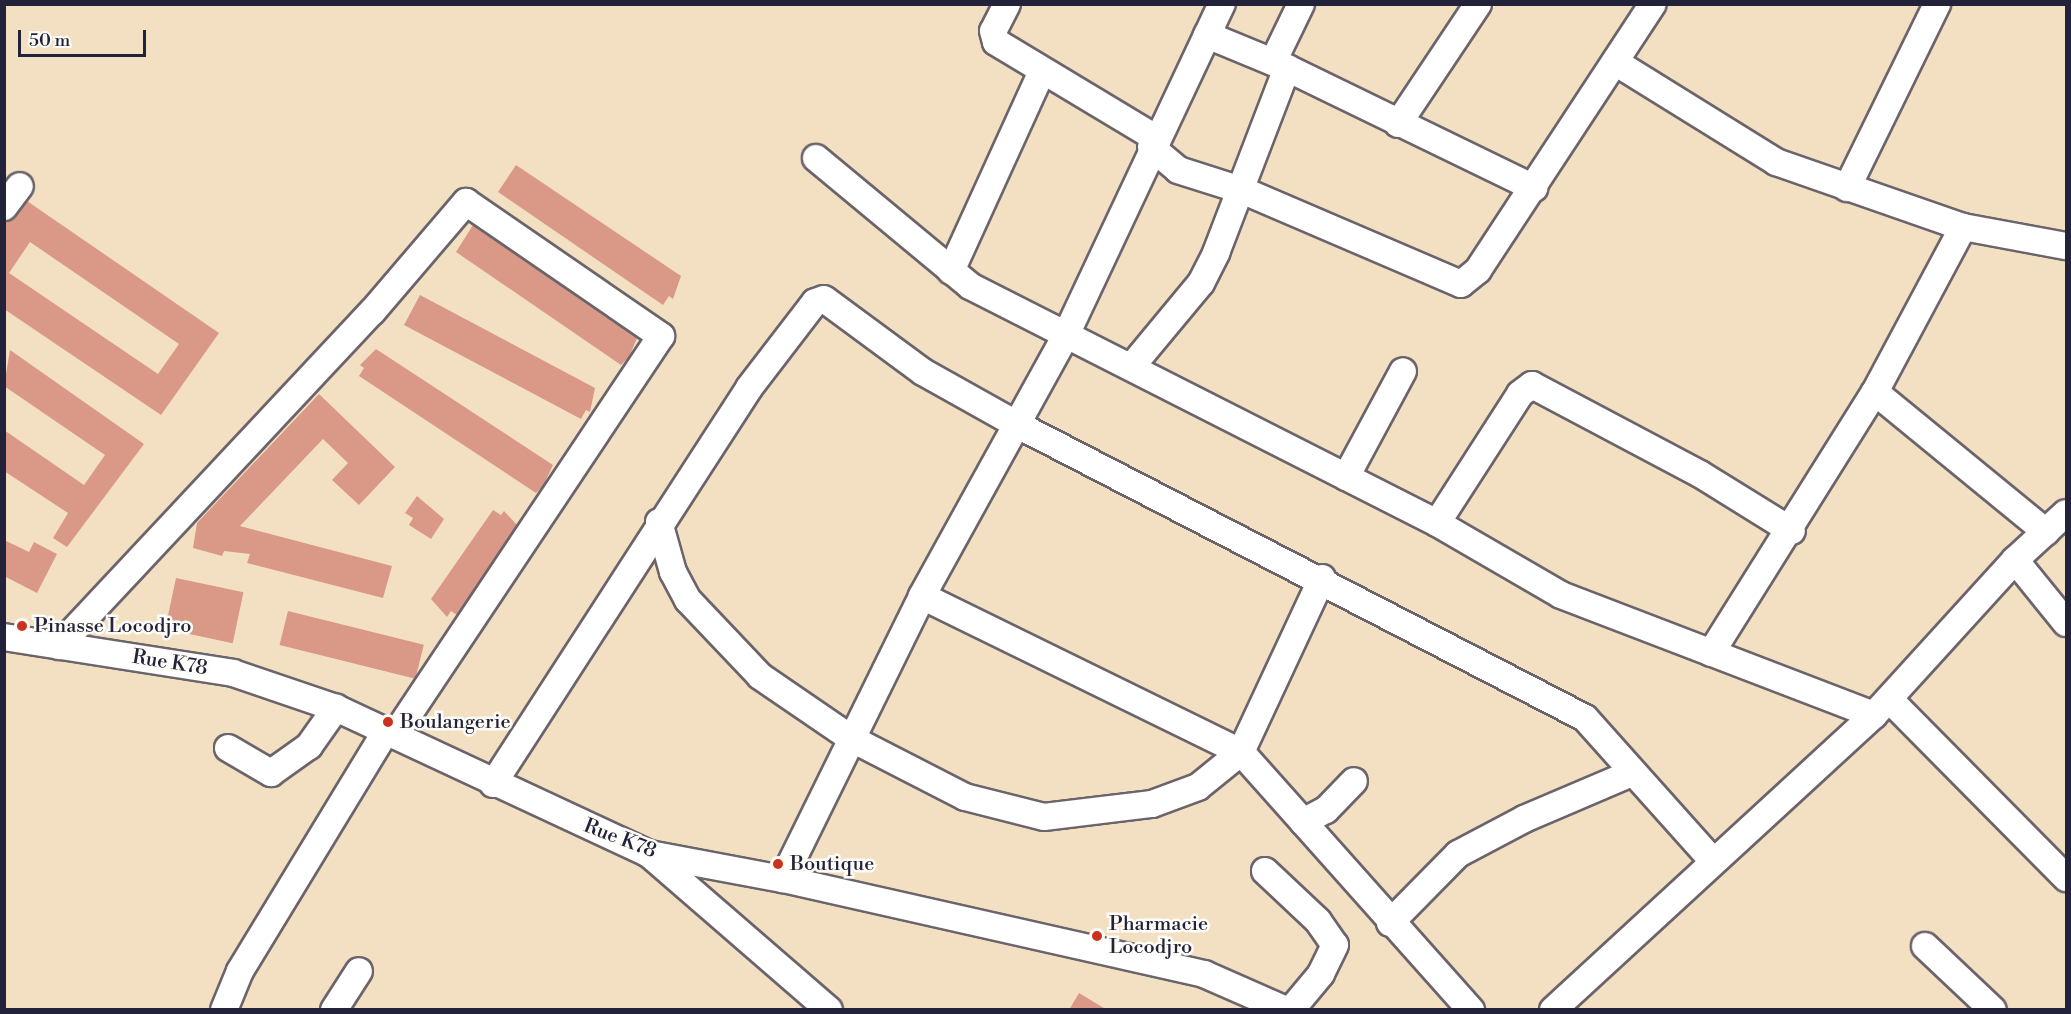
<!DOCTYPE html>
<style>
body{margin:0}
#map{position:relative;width:2071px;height:1014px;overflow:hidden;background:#f3e0c3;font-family:"Libre Bodoni",serif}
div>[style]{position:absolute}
.building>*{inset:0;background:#da9887;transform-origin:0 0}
.roads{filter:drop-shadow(2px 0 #6b646b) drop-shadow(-2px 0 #6b646b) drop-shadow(0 2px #6b646b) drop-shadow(0 -2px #6b646b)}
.minor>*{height:26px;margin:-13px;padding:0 13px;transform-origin:13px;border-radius:13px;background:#fff}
.dots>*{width:16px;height:16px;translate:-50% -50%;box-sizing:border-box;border:3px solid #fdfcf7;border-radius:50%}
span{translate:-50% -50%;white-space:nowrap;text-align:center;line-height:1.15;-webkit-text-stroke:5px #fdfcf7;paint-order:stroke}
.poi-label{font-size:20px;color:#22223b}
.left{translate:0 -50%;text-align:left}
.street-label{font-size:20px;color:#22223b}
.frame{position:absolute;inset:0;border:6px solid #22223b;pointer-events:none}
.scale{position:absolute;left:18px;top:30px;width:128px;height:27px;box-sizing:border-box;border:3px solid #22223b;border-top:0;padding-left:8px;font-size:18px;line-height:21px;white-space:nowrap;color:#22223b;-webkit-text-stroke:4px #fdfcf7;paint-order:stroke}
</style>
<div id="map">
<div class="building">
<div style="clip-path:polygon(516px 165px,681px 276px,673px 299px,669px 296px,663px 305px,498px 192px)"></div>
<div style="clip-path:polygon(evenodd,27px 201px,219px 333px,161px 415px,4px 309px,4px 222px,27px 201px,30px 242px,179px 344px,158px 374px,9px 273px,30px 242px)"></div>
<div style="clip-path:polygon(473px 225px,637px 338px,629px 357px,621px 365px,456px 252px)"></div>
<div style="clip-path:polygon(420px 295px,595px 388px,590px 412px,586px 410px,581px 419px,404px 325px)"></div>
<div style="clip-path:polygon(376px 349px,553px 465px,543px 486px,536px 493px,359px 376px,364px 368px,360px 365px)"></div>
<div style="clip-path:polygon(10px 350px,144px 444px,67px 547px,53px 538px,68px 513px,4px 471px,4px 430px,84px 485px,105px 455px,4px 386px)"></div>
<div style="clip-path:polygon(319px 394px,395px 467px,359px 505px,332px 480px,348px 463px,323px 439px,240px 526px,392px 566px,383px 598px,247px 563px,250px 554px,224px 551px,222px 556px,193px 548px,197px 523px)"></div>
<div style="clip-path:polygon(417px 496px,444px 519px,431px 539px,409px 525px,413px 518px,405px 513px)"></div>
<div style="clip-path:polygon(493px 510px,501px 515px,504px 511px,517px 525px,457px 615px,451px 611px,447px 617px,431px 599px)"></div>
<div style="clip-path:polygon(4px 540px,29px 552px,34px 542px,57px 554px,37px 593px,4px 576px)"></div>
<div style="left:176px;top:578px;width:69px;height:52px;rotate:12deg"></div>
<div style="left:288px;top:611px;width:140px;height:35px;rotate:14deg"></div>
<div style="clip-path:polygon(1079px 993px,1107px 1010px,1069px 1010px)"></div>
</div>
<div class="roads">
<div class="minor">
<div style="left:1007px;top:4px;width:30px;rotate:117deg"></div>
<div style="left:993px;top:31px;width:11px;rotate:75deg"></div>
<div style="left:996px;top:42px;width:187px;rotate:31deg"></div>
<div style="left:1207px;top:35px;width:87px;rotate:22.4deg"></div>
<div style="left:1287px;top:68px;width:275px;rotate:25.9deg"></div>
<div style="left:1273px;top:62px;width:64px;rotate:-64.2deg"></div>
<div style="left:1615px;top:62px;width:190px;rotate:31.8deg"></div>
<div style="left:1776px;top:162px;width:198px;rotate:19.2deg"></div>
<div style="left:1963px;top:227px;width:105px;rotate:10.5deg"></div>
<div style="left:1398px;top:124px;width:144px;rotate:-56.3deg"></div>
<div style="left:1151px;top:147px;width:35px;rotate:40deg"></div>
<div style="left:1178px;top:170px;width:69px;rotate:17.7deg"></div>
<div style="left:1244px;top:191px;width:236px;rotate:23.2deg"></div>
<div style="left:1461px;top:284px;width:22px;rotate:-39deg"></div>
<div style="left:1478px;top:270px;width:318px;rotate:-56.7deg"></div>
<div style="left:816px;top:158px;width:200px;rotate:39.7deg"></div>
<div style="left:970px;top:286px;width:524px;rotate:26.91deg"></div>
<div style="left:1437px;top:523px;width:143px;rotate:30.1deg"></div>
<div style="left:1561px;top:595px;width:335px;rotate:21deg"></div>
<div style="left:1847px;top:188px;width:205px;rotate:-63.9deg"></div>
<div style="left:4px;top:207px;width:26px;rotate:-53deg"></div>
<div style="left:951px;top:271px;width:220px;rotate:-65.5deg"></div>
<div style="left:1132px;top:366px;width:108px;rotate:-50.3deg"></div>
<div style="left:1201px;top:283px;width:34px;rotate:-63deg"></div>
<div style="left:1216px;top:253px;width:198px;rotate:-69deg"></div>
<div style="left:1875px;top:392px;width:221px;rotate:39.3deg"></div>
<div style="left:1346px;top:477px;width:120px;rotate:-61.7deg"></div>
<div style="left:659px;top:522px;width:52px;rotate:74.4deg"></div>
<div style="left:673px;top:572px;width:32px;rotate:62deg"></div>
<div style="left:688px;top:600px;width:105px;rotate:46.5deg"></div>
<div style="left:760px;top:676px;width:112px;rotate:34.4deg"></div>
<div style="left:852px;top:739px;width:127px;rotate:27.2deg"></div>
<div style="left:965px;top:797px;width:81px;rotate:14.2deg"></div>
<div style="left:1044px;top:817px;width:109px;rotate:-6.9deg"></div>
<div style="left:1152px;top:804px;width:49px;rotate:-20.3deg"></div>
<div style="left:1198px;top:787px;width:55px;rotate:-39.1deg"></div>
<div style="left:1241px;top:752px;width:192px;rotate:-65deg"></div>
<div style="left:1437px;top:523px;width:153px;rotate:-57.2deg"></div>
<div style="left:1520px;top:394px;width:15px;rotate:-37deg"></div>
<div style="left:1532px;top:385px;width:190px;rotate:27.9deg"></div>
<div style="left:1700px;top:474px;width:108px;rotate:31.8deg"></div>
<div style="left:2015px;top:560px;width:81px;rotate:51deg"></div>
<div style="left:922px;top:596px;width:355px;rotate:26.1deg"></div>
<div style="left:1241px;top:752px;width:346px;rotate:48.3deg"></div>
<div style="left:4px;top:637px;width:232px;rotate:8.9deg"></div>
<div style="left:233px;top:673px;width:109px;rotate:18.8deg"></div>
<div style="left:336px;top:708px;width:345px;rotate:25deg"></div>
<div style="left:649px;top:854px;width:136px;rotate:10.6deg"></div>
<div style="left:783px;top:879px;width:432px;rotate:12.7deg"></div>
<div style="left:1204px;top:974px;width:90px;rotate:23.7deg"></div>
<div style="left:59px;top:646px;width:458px;rotate:-46.9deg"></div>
<div style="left:372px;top:312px;width:145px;rotate:-49.5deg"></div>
<div style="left:466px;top:202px;width:237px;rotate:34.5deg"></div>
<div style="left:661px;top:336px;width:480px;rotate:123.7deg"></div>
<div style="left:1711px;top:653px;width:308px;rotate:-57.9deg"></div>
<div style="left:1875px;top:392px;width:187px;rotate:-61.9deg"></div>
<div style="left:1889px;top:699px;width:252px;rotate:45.3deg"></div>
<div style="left:228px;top:748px;width:50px;rotate:30.2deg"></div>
<div style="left:271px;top:773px;width:47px;rotate:-35.4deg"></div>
<div style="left:309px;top:746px;width:47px;rotate:-54.6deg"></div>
<div style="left:493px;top:784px;width:472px;rotate:-57.1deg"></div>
<div style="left:749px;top:388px;width:108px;rotate:-52.5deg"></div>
<div style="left:815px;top:302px;width:9px;rotate:-18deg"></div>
<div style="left:824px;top:299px;width:123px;rotate:36.4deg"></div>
<div style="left:923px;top:372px;width:107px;rotate:29.2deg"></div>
<div style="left:1016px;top:424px;width:640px;rotate:27.33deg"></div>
<div style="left:1585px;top:718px;width:189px;rotate:48.2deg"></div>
<div style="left:1303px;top:822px;width:26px;rotate:-28deg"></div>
<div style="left:1326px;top:810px;width:40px;rotate:-46deg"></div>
<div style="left:649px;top:854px;width:238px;rotate:40.9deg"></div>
<div style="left:1265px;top:871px;width:73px;rotate:43.3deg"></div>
<div style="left:1318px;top:921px;width:29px;rotate:55deg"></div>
<div style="left:1335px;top:945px;width:32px;rotate:116deg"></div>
<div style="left:1321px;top:974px;width:47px;rotate:129.8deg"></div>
<div style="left:783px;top:879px;width:315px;rotate:-63.8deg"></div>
<div style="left:922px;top:596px;width:298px;rotate:-61.1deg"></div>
<div style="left:1066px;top:335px;width:366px;rotate:-64.8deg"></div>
<div style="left:1390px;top:923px;width:97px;rotate:-45.4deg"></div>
<div style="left:1458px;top:854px;width:75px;rotate:-27.9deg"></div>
<div style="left:1524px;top:819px;width:117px;rotate:-23.1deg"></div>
<div style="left:1925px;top:946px;width:93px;rotate:43.3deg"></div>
<div style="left:224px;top:1010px;width:42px;rotate:-67.7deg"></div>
<div style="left:240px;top:971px;width:281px;rotate:-58.7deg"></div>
<div style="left:334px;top:1010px;width:46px;rotate:-57.3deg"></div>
<div style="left:1553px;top:1010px;width:436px;rotate:-42.6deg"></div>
<div style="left:1874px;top:715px;width:210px;rotate:-47.7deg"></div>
<div style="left:2015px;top:560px;width:69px;rotate:-42.7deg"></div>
</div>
</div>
<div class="dots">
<div style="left:22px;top:626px;background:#c8321e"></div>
<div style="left:388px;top:722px;background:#c8321e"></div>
<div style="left:778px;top:864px;background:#c8321e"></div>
<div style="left:1097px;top:936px;background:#c8321e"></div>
</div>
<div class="poi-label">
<span class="left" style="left:34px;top:626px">Pinasse Locodjro</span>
<span class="left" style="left:400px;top:722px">Boulangerie</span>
<span class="left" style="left:790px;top:864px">Boutique</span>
<span class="left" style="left:1109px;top:936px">Pharmacie<br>Locodjro</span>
</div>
<div class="street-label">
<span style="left:170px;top:663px;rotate:9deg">Rue K78</span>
<span style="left:620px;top:839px;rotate:21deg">Rue K78</span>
</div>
<div class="frame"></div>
<div class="scale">50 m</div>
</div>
